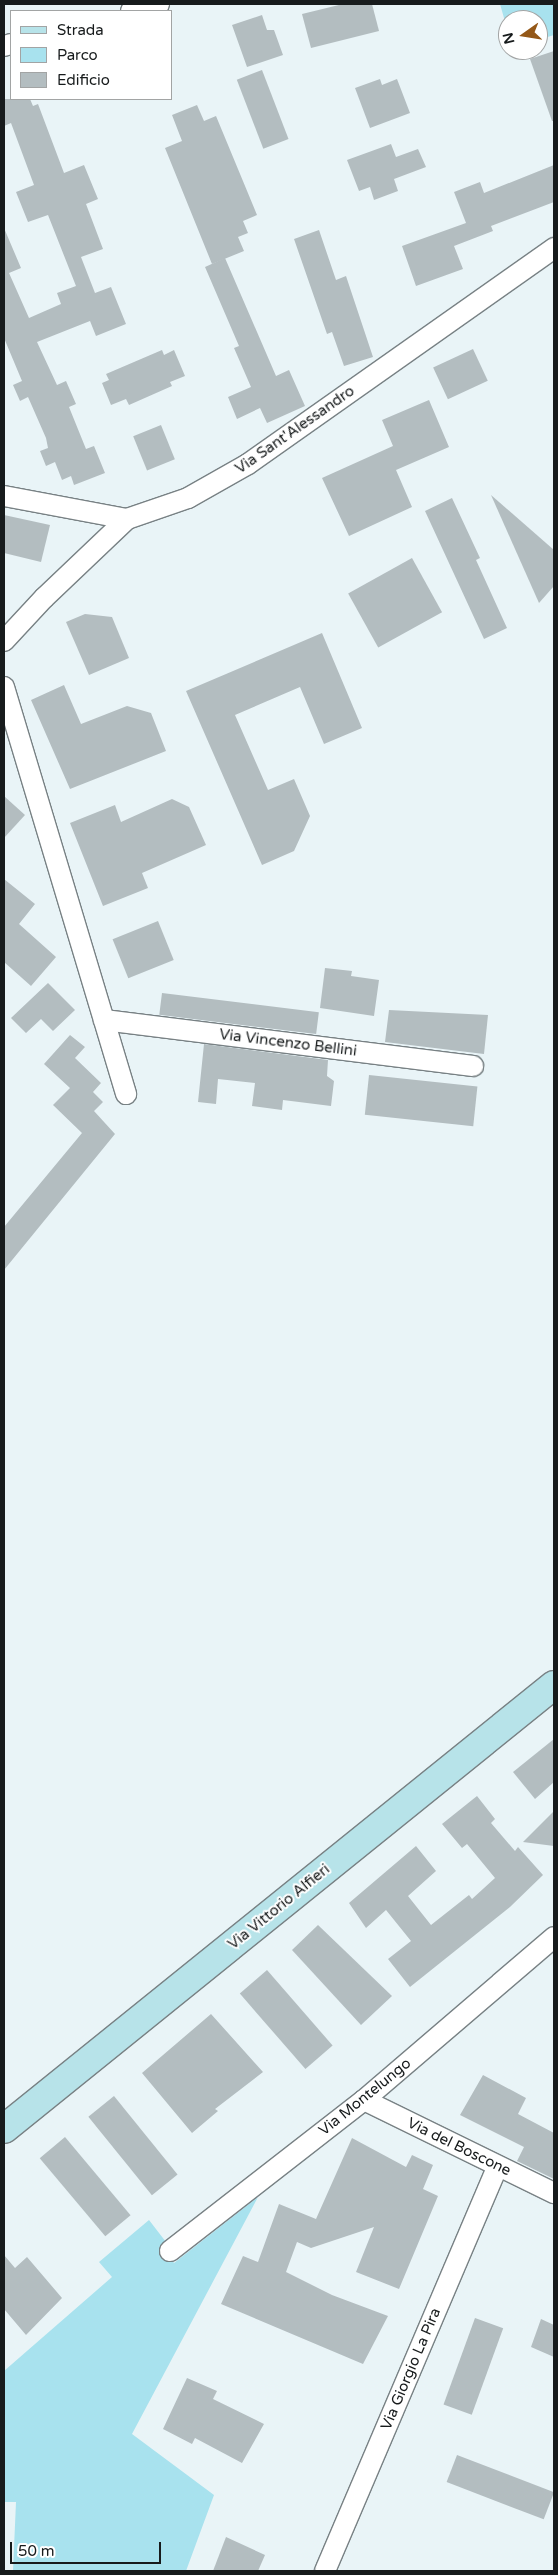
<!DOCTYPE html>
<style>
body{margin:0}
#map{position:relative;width:558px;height:2575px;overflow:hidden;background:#e9f4f7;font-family:"Varela Round",sans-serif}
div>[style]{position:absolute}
.green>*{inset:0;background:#a8e2ee}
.building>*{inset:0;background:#b3bdc0;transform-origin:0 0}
.roads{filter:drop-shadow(1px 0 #788184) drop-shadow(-1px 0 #788184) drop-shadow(0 1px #788184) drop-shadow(0 -1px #788184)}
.street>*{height:20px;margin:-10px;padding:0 10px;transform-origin:10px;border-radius:10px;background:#fff}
.secondary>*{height:28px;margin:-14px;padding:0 14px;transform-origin:14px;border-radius:14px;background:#b7e3e9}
span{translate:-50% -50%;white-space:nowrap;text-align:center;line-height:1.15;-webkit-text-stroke:4px #fff;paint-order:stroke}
.street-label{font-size:15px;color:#171b1c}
.frame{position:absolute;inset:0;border:5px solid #171b1c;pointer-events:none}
.legend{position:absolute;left:10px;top:10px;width:162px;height:90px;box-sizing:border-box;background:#fff;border:1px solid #a2a4a4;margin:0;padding:6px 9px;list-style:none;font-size:15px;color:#171b1c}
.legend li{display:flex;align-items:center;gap:10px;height:25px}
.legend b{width:25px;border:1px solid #a2a4a4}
.north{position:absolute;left:498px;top:10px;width:50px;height:50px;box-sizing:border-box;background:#fff;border:1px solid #a2a4a4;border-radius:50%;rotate:257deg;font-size:14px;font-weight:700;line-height:20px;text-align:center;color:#171b1c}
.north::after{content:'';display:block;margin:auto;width:18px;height:22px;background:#945818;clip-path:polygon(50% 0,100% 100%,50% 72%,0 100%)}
.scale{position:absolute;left:10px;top:2542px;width:151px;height:22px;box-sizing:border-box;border:2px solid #171b1c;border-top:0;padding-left:6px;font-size:15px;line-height:18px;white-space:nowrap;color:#171b1c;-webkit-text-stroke:4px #fff;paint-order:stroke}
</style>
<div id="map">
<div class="green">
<div style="clip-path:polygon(500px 4px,554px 4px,554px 35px,538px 40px,538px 20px,508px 20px,508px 32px)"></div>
<div style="clip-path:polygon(258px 2197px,132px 2434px,214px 2495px,186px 2571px,13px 2571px,16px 2502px,4px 2502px,4px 2371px,112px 2277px,99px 2262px,149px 2220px,166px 2242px,161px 2246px,174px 2263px)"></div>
</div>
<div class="building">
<div style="clip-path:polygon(343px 4px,372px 4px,379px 31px,311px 48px,302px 14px)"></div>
<div style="clip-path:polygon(262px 15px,267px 30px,274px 30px,283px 55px,247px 67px,232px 25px)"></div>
<div style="clip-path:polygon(554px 51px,554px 121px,552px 121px,530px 59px)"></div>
<div style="left:262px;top:70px;width:74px;height:27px;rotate:69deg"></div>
<div style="clip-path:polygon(380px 79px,382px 85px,397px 79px,410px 113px,370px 128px,355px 88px)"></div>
<div style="clip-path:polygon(4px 99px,30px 99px,33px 106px,38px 104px,64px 173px,84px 165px,98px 199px,86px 204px,103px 249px,81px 257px,95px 293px,111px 287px,126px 324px,96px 336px,90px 321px,37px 342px,57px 385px,66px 381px,76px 404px,69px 407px,86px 449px,94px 446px,105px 473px,74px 485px,71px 476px,62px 480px,55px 462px,46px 466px,40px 451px,48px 448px,46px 438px,28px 397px,20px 401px,13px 385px,22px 381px,4px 338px,4px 228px,21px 268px,9px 273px,29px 318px,61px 304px,57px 293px,76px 286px,48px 215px,28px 222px,16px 192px,34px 185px,11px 123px,4px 126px)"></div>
<div style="clip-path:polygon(197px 105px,204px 121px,216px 116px,257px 215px,243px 221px,248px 233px,238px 237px,244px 251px,212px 264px,165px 148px,182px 141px,172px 115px)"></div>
<div style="clip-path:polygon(391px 144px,396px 157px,418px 149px,426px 167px,394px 179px,398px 191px,374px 200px,370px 187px,359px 191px,347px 160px)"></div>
<div style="clip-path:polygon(554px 165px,554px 202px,491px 226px,493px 231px,454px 246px,463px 269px,416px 286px,402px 246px,466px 223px,454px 192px,480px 182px,484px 193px)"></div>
<div style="clip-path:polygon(319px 230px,336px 280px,346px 276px,373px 357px,344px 366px,332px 332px,327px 334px,294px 239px)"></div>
<div style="clip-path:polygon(225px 258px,276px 376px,289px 370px,305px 406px,267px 423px,260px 408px,237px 419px,228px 397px,251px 387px,234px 348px,239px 346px,205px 267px)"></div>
<div style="left:473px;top:349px;width:35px;height:44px;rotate:65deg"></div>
<div style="clip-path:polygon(162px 350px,164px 355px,174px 350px,185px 376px,170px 382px,172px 386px,129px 405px,126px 399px,111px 405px,102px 383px,109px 380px,106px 374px)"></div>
<div style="clip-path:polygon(429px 400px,449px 447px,396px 470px,412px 507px,349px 536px,322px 478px,393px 446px,382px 420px)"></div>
<div style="left:161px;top:425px;width:37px;height:30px;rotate:68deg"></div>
<div style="clip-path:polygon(491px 495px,554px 550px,554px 586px,539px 603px)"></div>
<div style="clip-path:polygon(452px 498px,480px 558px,476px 560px,507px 628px,484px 639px,425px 511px)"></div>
<div style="clip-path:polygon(4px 515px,50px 525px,41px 562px,4px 553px)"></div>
<div style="left:412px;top:558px;width:62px;height:73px;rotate:61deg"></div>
<div style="clip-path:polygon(85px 614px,112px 617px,129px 658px,89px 675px,66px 622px)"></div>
<div style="clip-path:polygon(322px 633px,362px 728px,324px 744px,300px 687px,235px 715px,268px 790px,294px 779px,310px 816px,294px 851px,262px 865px,186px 691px)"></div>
<div style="clip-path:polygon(64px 685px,81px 724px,127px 706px,151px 713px,166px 751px,70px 789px,31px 700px)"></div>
<div style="clip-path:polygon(4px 796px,25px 815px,4px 838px)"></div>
<div style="clip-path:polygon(172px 799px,189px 807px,206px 845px,142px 873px,148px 888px,103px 906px,70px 823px,115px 805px,121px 822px)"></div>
<div style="clip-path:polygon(4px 879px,35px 904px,19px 924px,56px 957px,31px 986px,4px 962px)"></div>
<div style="left:158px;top:921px;width:42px;height:49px;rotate:68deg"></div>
<div style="clip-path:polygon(325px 968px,352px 971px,351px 976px,379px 980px,374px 1016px,320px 1008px)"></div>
<div style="clip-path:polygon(48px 983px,75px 1010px,53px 1031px,41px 1019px,26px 1033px,11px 1018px)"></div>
<div style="left:162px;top:993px;width:158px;height:22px;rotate:7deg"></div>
<div style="clip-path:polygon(389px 1010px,488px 1015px,484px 1054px,385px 1042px)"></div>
<div style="clip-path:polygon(70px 1035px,85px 1047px,75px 1058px,101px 1083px,93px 1092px,103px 1102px,94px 1111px,115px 1134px,4px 1270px,4px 1227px,82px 1133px,53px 1105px,70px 1088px,44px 1064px)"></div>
<div style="clip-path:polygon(204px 1044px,328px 1060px,327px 1076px,334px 1081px,331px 1106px,283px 1100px,282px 1110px,252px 1106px,255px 1083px,218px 1079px,216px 1104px,198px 1102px)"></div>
<div style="left:369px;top:1075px;width:109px;height:40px;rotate:6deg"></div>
<div style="clip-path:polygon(554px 1739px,554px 1782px,535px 1799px,513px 1772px)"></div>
<div style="clip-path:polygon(477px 1796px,495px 1819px,491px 1823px,515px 1851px,518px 1847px,543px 1875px,510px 1907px,410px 1987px,388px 1959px,411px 1941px,386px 1910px,366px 1928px,349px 1903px,416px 1846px,436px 1871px,408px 1896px,431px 1925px,469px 1895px,472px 1899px,495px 1878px,467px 1844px,462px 1848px,442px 1824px)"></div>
<div style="clip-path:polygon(554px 1811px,554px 1846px,523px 1842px)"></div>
<div style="clip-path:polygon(318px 1925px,392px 1996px,361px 2025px,292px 1950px)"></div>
<div style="left:267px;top:1970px;width:100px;height:36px;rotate:49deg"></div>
<div style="clip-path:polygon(211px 2014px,263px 2072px,215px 2109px,218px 2111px,192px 2133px,142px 2073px)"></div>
<div style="clip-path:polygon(483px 2075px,526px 2098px,518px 2114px,554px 2133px,554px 2179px,517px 2161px,524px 2147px,460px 2115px)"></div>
<div style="left:114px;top:2096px;width:101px;height:33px;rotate:51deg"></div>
<div style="left:65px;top:2137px;width:102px;height:33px;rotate:50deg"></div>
<div style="clip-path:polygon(352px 2138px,406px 2167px,412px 2155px,433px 2165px,423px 2189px,438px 2196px,399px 2289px,356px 2272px,374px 2227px,311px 2248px,297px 2242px,286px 2272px,332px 2295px,388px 2316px,363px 2364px,221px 2304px,243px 2256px,258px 2262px,279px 2204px,316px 2219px)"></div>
<div style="clip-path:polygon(4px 2255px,15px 2268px,27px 2257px,62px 2298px,26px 2335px,4px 2309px)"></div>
<div style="left:475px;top:2318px;width:30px;height:92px;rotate:20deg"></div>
<div style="clip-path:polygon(541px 2319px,554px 2325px,554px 2357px,531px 2347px)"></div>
<div style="clip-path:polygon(187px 2378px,217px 2391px,213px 2399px,264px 2424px,242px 2463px,195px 2438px,192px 2444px,163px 2429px)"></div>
<div style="left:457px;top:2455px;width:104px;height:29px;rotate:21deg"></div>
<div style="clip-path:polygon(226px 2537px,265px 2555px,258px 2571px,213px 2571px)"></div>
</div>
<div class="roads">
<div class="street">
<div style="left:131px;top:11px;width:29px;rotate:-14deg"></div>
<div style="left:4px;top:46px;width:7px;rotate:-16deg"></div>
<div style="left:4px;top:496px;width:125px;rotate:10.6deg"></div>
<div style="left:127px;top:519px;width:65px;rotate:-19deg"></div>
<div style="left:188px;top:498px;width:69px;rotate:-29.5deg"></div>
<div style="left:248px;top:464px;width:375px;rotate:-35.2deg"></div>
<div style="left:4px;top:641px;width:59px;rotate:-47.1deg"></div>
<div style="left:44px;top:598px;width:115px;rotate:-43.6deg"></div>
<div style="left:4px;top:687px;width:425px;rotate:73.3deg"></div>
<div style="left:104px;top:1020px;width:372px;rotate:7.1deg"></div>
<div style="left:364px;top:2100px;width:212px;rotate:26.1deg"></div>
<div style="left:170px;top:2251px;width:246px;rotate:-37.9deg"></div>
<div style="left:364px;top:2100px;width:250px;rotate:-40.6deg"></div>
<div style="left:325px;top:2571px;width:438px;rotate:-66.9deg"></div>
</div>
<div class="secondary">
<div style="left:4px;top:2129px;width:707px;rotate:-38.91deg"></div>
</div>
</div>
<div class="street-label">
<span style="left:295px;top:430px;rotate:-35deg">Via Sant'Alessandro</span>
<span style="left:288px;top:1043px;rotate:7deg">Via Vincenzo Bellini</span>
<span style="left:279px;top:1907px;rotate:-39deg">Via Vittorio Alfieri</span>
<span style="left:365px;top:2097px;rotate:-39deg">Via Montelungo</span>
<span style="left:459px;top:2147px;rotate:26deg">Via del Boscone</span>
<span style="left:411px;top:2369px;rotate:-67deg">Via Giorgio La Pira</span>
</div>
<div class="frame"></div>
<ul class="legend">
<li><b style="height:6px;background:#b7e3e9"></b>Strada</li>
<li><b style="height:14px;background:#a8e2ee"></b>Parco</li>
<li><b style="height:14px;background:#b3bdc0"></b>Edificio</li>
</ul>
<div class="north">N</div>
<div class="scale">50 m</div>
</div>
